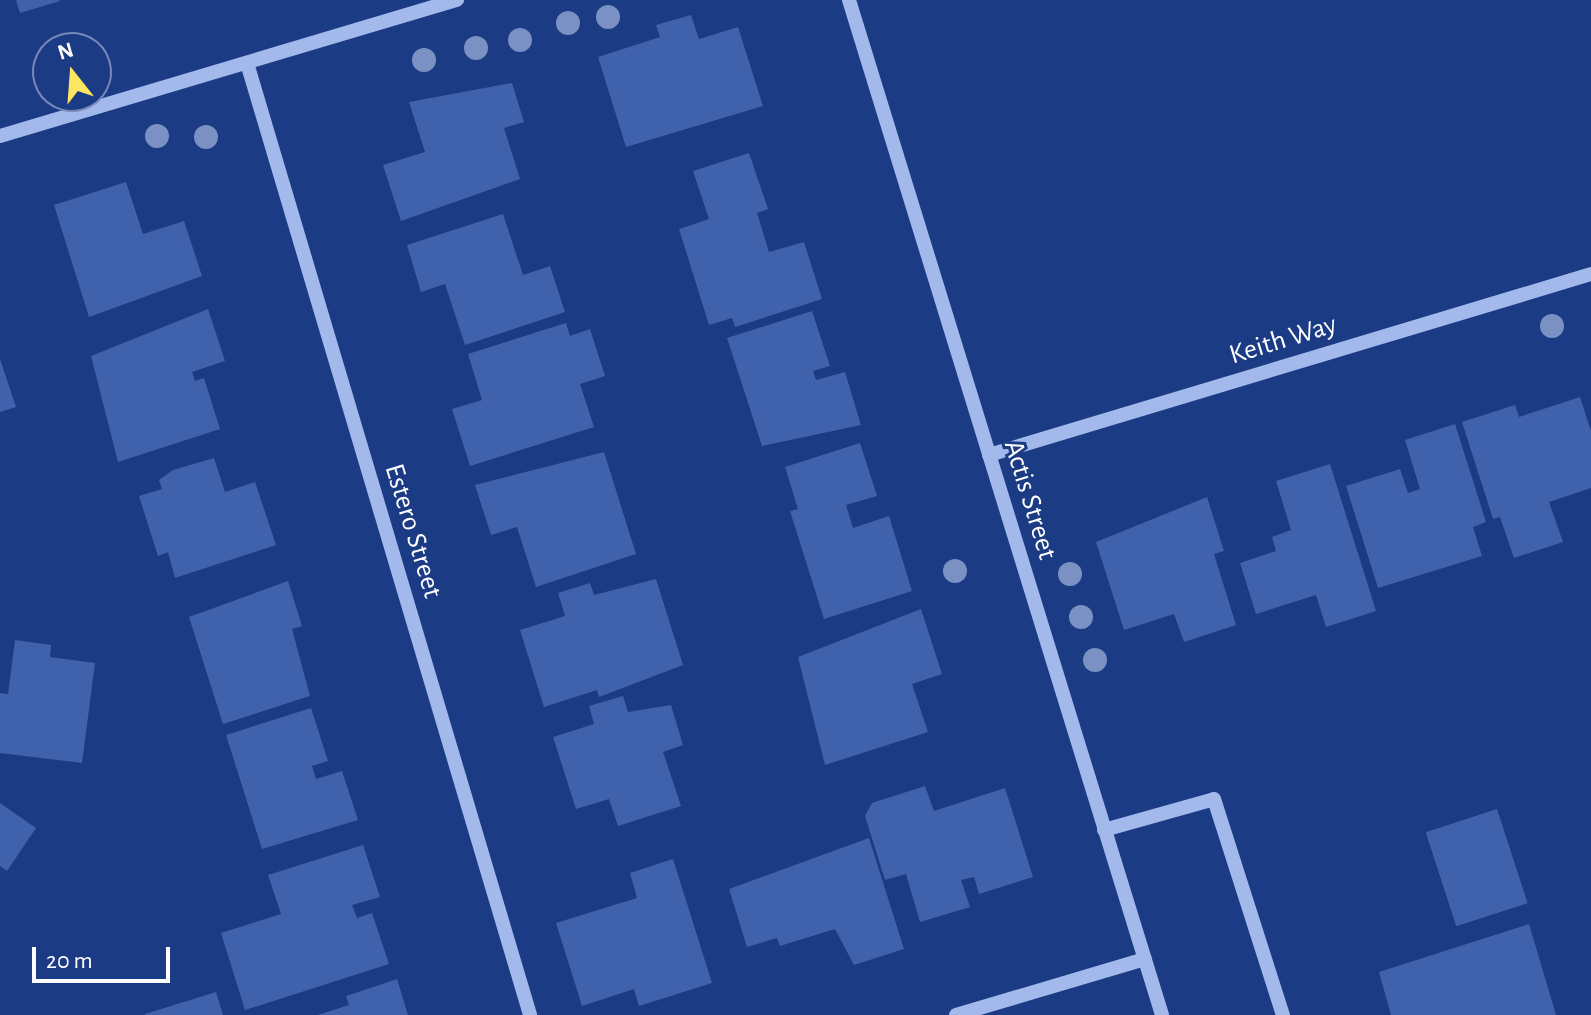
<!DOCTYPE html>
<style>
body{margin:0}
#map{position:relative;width:1591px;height:1015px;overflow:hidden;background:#1c3b85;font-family:"Alegreya Sans",sans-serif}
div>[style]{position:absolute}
.building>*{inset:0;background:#4061ac;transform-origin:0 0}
.minor>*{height:14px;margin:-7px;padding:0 7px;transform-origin:7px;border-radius:7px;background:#a3b9eb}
.trees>*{width:24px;height:24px;margin:-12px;border-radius:50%;background:#7b91c4}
span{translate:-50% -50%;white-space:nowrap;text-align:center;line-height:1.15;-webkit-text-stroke:6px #1c3b85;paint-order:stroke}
.street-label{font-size:28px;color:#fff}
.north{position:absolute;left:32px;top:32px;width:80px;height:80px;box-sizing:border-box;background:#1c3b85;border:2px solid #7789b6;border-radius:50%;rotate:343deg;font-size:22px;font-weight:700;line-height:32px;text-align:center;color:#fff}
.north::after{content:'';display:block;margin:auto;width:28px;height:36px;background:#fce561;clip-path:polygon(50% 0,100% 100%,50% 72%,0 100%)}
.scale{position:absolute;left:32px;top:947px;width:138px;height:36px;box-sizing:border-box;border:4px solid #fff;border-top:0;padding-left:10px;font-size:24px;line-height:28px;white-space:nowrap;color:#fff;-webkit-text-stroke:6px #1c3b85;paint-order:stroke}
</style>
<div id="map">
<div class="building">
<div style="clip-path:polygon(16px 0,59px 0,60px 1px,20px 13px)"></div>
<div style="clip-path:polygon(691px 15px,699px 39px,738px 27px,763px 106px,626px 147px,598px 57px,660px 37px,656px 25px)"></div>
<div style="clip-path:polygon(512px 83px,524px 122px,504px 128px,520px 179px,401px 221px,383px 165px,425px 152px,409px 102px)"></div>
<div style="clip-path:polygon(749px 153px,768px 209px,757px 213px,769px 252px,804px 242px,822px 299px,735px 327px,732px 318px,709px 325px,679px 229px,709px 219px,693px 171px)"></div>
<div style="clip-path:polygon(126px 182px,143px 234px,184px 221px,202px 276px,89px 317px,54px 205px)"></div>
<div style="clip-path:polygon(503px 214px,523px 275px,550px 266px,565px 312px,465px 345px,445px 284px,421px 292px,407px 245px)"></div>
<div style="clip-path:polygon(208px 309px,225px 361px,192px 372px,195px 381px,204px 378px,220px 429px,118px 462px,91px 356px)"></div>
<div style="clip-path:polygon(812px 311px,830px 366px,813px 371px,816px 380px,845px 372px,861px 425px,762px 446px,727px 338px)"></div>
<div style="clip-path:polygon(566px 323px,570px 336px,590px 329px,605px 376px,580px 384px,594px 427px,470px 466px,452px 409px,482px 400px,468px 354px)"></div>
<div style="clip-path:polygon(0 359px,16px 407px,0 412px)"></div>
<div style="clip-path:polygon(1580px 397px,1591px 431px,1591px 488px,1549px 502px,1563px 542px,1514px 558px,1500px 517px,1493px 519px,1462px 422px,1515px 405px,1519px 417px)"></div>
<div style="clip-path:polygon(1455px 424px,1486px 522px,1473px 527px,1482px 556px,1378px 588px,1346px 486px,1400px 469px,1408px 493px,1420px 489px,1405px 440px)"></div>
<div style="clip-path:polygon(860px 443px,877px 496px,846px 505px,853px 528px,889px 516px,912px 591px,824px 619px,790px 511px,798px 509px,785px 467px)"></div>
<div style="clip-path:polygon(604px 452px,636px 554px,536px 587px,517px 527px,491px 535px,475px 485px)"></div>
<div style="clip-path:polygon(214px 458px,225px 492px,255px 482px,276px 545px,175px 578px,168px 552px,158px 556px,139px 496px,162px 489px,159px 480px,173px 470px)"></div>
<div style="clip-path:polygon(1330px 464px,1376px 611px,1326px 627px,1316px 595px,1256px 614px,1240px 563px,1276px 551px,1272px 537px,1291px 530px,1276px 481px)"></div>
<div style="clip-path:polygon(1207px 497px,1224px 551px,1214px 554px,1236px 625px,1184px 642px,1174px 614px,1124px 630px,1096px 542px)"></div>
<div style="clip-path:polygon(656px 579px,683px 665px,599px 697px,597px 690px,544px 707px,520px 630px,565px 616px,558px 593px,590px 583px,594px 595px)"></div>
<div style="clip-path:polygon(288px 581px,302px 626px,292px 629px,310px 696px,223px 724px,189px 617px)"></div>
<div style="clip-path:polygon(921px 609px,942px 674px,912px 684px,928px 732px,825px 765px,798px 657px)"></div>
<div style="clip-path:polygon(15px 640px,51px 645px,50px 657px,95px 663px,82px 763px,0 753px,0 693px,8px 694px)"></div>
<div style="clip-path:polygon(623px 696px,628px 712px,671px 705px,683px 745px,663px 752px,681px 806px,618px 826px,609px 799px,576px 809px,553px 737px,594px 724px,589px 706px)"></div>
<div style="clip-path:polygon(311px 708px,328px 761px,312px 766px,316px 779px,342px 771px,358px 820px,262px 849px,226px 735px)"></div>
<div style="clip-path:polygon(925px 786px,934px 811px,1005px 788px,1033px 877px,979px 894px,974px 877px,961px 880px,970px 907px,920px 922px,906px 874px,885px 880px,865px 816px,872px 803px)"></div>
<div style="clip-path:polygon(0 803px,36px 828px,7px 871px,0 866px)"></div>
<div style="left:1497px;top:809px;width:99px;height:75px;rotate:72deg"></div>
<div style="clip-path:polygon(869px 838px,904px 949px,854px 965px,835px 929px,780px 946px,777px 938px,747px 947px,729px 889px)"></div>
<div style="clip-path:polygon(363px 845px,380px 897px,352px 905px,357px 918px,372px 913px,389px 964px,245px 1010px,221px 933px,281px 914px,268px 875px)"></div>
<div style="clip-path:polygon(673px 859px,712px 983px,639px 1006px,634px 989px,582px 1006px,556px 923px,637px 898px,630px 873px)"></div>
<div style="clip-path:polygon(1529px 924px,1556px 1015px,1391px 1015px,1379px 972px)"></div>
<div style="clip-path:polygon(397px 979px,408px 1015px,318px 1015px,349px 1005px,346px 996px)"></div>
<div style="clip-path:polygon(216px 992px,223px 1015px,145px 1015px,145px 1014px)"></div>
</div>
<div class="minor">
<div style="left:849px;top:0;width:1062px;rotate:72.86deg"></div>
<div style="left:247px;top:63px;width:993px;rotate:73.44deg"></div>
<div style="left:0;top:136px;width:477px;rotate:-16.6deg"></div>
<div style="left:989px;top:455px;width:629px;rotate:-16.73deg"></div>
<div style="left:1104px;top:830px;width:114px;rotate:-15.7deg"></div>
<div style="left:1214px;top:799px;width:227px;rotate:72.3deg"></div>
<div style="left:956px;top:1015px;width:197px;rotate:-16.5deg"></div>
</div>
<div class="trees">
<div style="left:608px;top:17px"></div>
<div style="left:568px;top:23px"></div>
<div style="left:520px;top:40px"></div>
<div style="left:476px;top:48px"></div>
<div style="left:424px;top:60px"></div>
<div style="left:157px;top:136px"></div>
<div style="left:206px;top:137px"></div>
<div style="left:1552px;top:326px"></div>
<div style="left:955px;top:571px"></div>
<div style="left:1070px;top:574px"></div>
<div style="left:1081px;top:617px"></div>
<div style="left:1095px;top:660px"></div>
</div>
<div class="street-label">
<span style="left:1283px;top:340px;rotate:-17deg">Keith Way</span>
<span style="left:1030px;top:500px;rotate:73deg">Actis Street</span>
<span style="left:413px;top:531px;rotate:73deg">Estero Street</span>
</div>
<div class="north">N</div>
<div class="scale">20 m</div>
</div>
